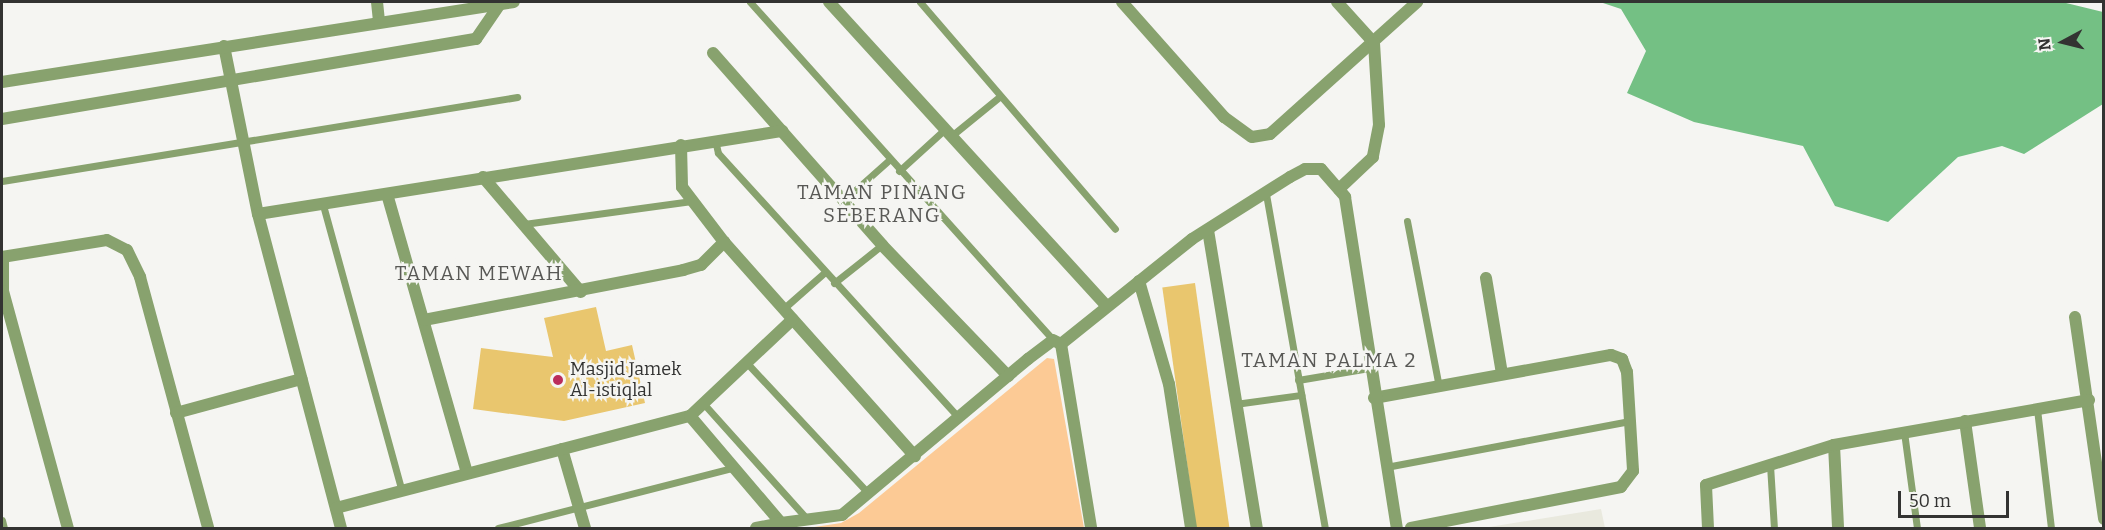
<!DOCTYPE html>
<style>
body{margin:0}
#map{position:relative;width:2105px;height:530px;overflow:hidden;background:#f5f5f2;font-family:Bitter,serif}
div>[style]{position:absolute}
.built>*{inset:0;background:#e9e9de}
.green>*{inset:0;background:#fcca95}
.water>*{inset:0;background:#74c084}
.building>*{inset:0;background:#e9c66e;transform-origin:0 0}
.service>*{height:7px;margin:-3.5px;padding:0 3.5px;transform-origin:3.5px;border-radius:3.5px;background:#88a26e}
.minor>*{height:12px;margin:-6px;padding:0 6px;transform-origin:6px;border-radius:6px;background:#88a26e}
.dots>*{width:16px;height:16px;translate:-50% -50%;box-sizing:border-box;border:3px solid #f5f5f2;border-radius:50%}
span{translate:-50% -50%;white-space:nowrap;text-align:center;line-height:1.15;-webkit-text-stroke:5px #f5f5f2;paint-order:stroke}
.poi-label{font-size:18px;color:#333332}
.left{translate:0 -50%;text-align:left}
.neighbourhood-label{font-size:20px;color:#585855;letter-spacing:1.5px}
.frame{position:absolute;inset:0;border:3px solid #333332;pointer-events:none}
.north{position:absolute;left:2033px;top:12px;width:60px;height:60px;-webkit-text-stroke:4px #f5f5f2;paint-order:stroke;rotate:263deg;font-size:16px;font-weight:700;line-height:24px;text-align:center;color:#333332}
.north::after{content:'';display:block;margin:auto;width:21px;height:27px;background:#333332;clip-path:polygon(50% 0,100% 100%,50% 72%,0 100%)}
.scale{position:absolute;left:1898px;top:491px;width:111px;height:27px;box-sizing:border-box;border:3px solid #333332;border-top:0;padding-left:8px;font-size:18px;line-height:21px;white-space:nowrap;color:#333332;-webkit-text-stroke:4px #f5f5f2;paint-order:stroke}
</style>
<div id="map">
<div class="built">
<div style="clip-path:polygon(1601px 509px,1605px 528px,1483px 528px)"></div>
</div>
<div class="green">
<div style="clip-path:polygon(1047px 358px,1054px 359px,1084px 528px,808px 528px,841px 523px,859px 513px)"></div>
</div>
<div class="water">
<div style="clip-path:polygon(1600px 2px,2062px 2px,2103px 12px,2103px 104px,2024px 154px,2002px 146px,1958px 157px,1888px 222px,1835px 206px,1803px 146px,1694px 122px,1627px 93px,1646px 51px,1621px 9px)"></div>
</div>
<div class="building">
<div style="left:1195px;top:283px;width:248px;height:33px;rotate:82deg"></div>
<div style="clip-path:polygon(596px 307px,606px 351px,632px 345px,645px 403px,564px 421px,473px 409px,481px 348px,553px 357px,544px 318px)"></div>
</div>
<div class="service">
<div style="left:750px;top:2px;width:454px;rotate:48.1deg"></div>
<div style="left:920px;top:2px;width:299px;rotate:49.3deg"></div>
<div style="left:950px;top:137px;width:63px;rotate:-39.2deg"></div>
<div style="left:715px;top:140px;width:13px;rotate:77deg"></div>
<div style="left:718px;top:153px;width:358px;rotate:47.7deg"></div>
<div style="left:899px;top:171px;width:61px;rotate:-42.3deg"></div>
<div style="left:2px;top:181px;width:522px;rotate:-9.26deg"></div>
<div style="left:1266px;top:194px;width:339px;rotate:80deg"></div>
<div style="left:843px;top:201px;width:62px;rotate:-41.7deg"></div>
<div style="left:323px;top:205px;width:297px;rotate:74.6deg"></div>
<div style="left:1407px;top:221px;width:169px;rotate:79.1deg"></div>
<div style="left:524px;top:224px;width:171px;rotate:-7.8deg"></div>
<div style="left:834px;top:283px;width:61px;rotate:-38.4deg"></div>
<div style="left:783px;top:309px;width:55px;rotate:-41.3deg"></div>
<div style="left:745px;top:361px;width:180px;rotate:47deg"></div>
<div style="left:1298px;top:380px;width:72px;rotate:-9.6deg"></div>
<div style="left:703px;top:403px;width:156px;rotate:48.1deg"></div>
<div style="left:1235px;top:404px;width:67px;rotate:-7.8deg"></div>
<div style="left:2037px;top:409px;width:120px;rotate:83.3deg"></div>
<div style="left:1904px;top:432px;width:97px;rotate:82.3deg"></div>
<div style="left:1770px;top:465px;width:63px;rotate:86.4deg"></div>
<div style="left:1386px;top:467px;width:248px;rotate:-10.7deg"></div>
<div style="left:2px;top:520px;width:8px;rotate:76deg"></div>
<div style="left:498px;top:528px;width:242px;rotate:-14.4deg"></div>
</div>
<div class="minor">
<div style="left:377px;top:2px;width:20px;rotate:84deg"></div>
<div style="left:829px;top:2px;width:412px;rotate:47.6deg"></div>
<div style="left:1122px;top:2px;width:154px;rotate:48.4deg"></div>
<div style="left:1224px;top:117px;width:34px;rotate:36deg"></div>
<div style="left:1252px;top:137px;width:18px;rotate:-9deg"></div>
<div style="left:1270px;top:134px;width:198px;rotate:-41.9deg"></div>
<div style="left:1337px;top:2px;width:55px;rotate:47.9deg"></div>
<div style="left:1374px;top:43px;width:82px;rotate:86.5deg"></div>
<div style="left:1379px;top:125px;width:33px;rotate:101deg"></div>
<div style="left:1373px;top:157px;width:47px;rotate:136.7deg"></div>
<div style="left:224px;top:46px;width:171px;rotate:78.6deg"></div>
<div style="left:258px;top:214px;width:325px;rotate:75.2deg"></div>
<div style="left:713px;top:53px;width:256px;rotate:48.6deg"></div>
<div style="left:882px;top:245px;width:182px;rotate:46.1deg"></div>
<div style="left:2px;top:82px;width:518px;rotate:-8.88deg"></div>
<div style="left:2px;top:119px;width:481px;rotate:-9.6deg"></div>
<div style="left:476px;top:39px;width:42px;rotate:-55.6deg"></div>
<div style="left:681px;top:145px;width:42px;rotate:88.6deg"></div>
<div style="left:682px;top:187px;width:69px;rotate:52.6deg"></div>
<div style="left:724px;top:242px;width:287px;rotate:48.3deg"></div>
<div style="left:483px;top:177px;width:151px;rotate:49.6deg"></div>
<div style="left:387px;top:194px;width:290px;rotate:74deg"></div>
<div style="left:258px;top:214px;width:531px;rotate:-9deg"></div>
<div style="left:1208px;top:230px;width:302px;rotate:80.7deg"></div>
<div style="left:2px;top:257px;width:106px;rotate:-9.2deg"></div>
<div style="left:107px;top:240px;width:22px;rotate:27deg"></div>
<div style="left:127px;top:250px;width:30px;rotate:64deg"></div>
<div style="left:140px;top:277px;width:260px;rotate:74.8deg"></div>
<div style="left:3px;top:257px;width:34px;rotate:90deg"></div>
<div style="left:3px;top:291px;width:246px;rotate:74.7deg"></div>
<div style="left:1486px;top:278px;width:97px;rotate:80.5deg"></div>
<div style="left:1139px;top:281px;width:107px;rotate:73.8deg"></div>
<div style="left:1169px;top:384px;width:146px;rotate:81.3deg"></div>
<div style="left:2075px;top:317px;width:204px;rotate:81.8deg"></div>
<div style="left:424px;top:320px;width:264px;rotate:-10.9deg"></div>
<div style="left:683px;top:270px;width:19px;rotate:-16deg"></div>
<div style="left:701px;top:265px;width:33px;rotate:-45deg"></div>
<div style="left:1061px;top:344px;width:186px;rotate:80.7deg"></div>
<div style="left:1374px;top:398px;width:241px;rotate:-10.3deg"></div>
<div style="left:1611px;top:355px;width:12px;rotate:20deg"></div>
<div style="left:1622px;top:359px;width:14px;rotate:69deg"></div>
<div style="left:1627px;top:372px;width:99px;rotate:86.5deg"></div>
<div style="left:1633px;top:471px;width:20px;rotate:127deg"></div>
<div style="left:1621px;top:487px;width:214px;rotate:169deg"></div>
<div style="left:176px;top:413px;width:130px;rotate:-15.2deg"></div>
<div style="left:690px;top:416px;width:140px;rotate:49.6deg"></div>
<div style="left:781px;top:523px;width:62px;rotate:-7.5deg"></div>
<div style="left:842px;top:515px;width:243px;rotate:-40deg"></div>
<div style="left:1028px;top:359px;width:31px;rotate:-37deg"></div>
<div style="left:1053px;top:340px;width:9px;rotate:27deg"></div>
<div style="left:1061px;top:344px;width:168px;rotate:-38.7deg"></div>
<div style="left:1192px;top:239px;width:116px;rotate:-32.3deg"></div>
<div style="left:1290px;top:177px;width:17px;rotate:-28deg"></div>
<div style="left:1305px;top:169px;width:16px"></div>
<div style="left:1321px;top:169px;width:37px;rotate:49deg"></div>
<div style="left:1345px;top:197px;width:335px;rotate:81.1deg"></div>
<div style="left:1965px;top:421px;width:108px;rotate:82deg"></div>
<div style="left:1834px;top:445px;width:83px;rotate:87.2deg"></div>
<div style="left:562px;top:449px;width:82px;rotate:73.8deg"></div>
<div style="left:336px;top:508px;width:366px;rotate:-14.6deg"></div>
<div style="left:690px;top:416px;width:141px;rotate:-43.3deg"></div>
<div style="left:756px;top:528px;width:25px;rotate:-11deg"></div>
<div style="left:1708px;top:528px;width:43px;rotate:-92.7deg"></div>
<div style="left:1706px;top:485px;width:134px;rotate:-17.4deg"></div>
<div style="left:1834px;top:445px;width:259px;rotate:-10deg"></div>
</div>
<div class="dots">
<div style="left:558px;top:380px;background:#bb2d5b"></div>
</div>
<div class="poi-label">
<span class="left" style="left:570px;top:380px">Masjid Jamek<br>Al-istiqlal</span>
</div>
<div class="neighbourhood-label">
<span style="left:882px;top:204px">TAMAN PINANG<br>SEBERANG</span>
<span style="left:479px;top:273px">TAMAN MEWAH</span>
<span style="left:1329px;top:360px">TAMAN PALMA 2</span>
</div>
<div class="frame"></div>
<div class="north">N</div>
<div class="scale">50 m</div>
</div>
